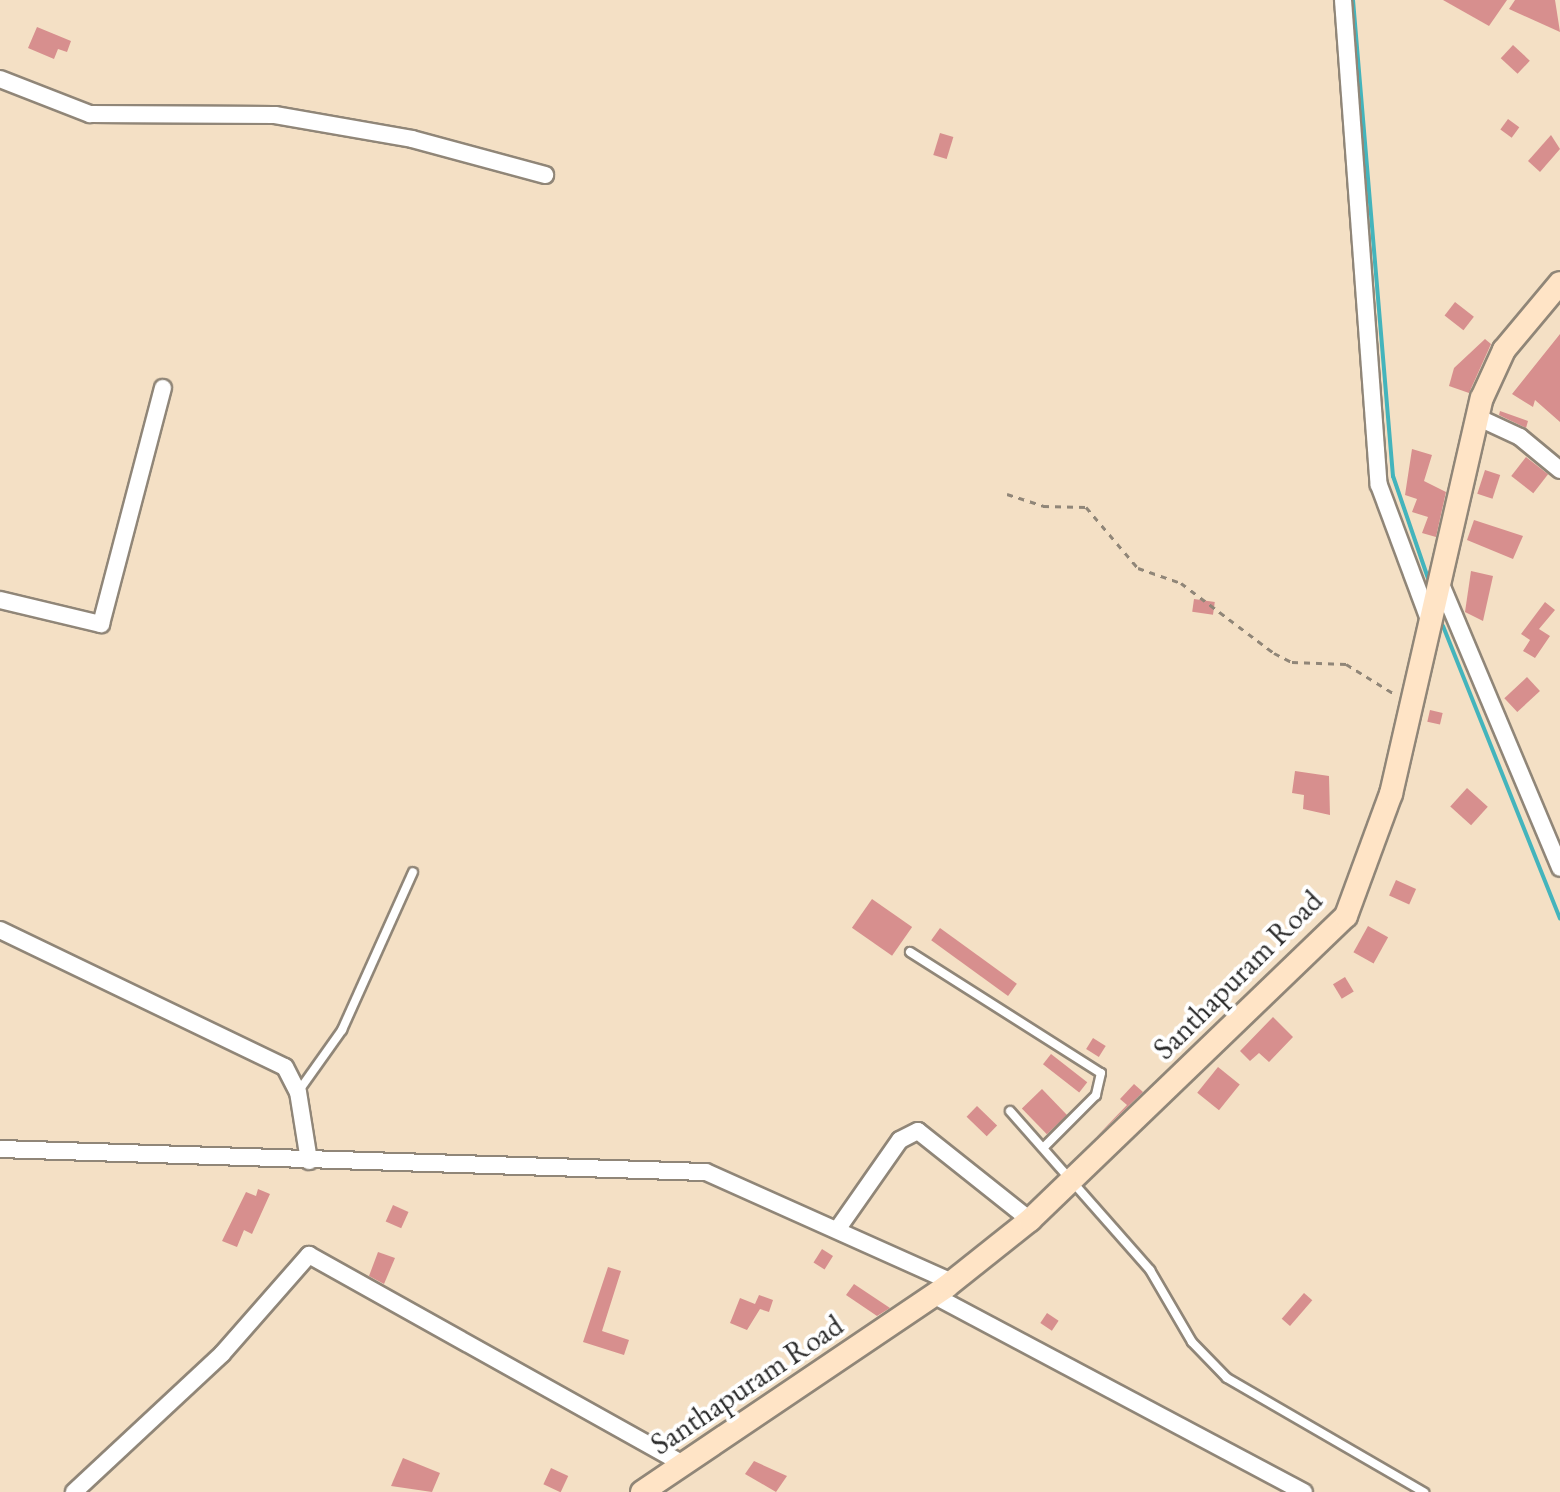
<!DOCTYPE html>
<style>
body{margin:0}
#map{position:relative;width:1560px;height:1492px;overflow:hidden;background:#f4e0c5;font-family:"EB Garamond",serif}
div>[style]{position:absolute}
.stream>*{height:4px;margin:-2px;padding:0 2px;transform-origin:2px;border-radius:2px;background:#44b4bc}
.building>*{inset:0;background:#d78f8e;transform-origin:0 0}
.path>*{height:3px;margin-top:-1.5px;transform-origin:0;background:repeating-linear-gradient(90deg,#908678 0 6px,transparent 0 12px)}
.roads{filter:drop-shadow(2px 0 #908678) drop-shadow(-2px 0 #908678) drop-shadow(0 2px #908678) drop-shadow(0 -2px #908678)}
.service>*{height:8px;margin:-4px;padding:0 4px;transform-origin:4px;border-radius:4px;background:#fff}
.minor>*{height:16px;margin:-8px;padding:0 8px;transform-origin:8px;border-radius:8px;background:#fff}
.secondary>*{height:22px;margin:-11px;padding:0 11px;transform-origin:11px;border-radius:11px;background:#ffe4c6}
span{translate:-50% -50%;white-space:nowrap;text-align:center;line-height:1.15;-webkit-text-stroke:8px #fff;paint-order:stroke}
.street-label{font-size:30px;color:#2b2b2b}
</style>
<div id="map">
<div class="stream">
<div style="left:1353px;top:0;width:478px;rotate:85.2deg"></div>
<div style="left:1393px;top:476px;width:111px;rotate:71.1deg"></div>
<div style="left:1443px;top:626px;width:315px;rotate:68.2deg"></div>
</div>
<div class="building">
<div style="clip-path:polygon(1443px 0,1507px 0,1489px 26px)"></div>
<div style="clip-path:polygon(1515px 0,1555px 0,1560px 32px,1509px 9px)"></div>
<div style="clip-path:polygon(37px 27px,71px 41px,67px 52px,58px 49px,54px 59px,28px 48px)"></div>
<div style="left:1513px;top:45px;width:23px;height:18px;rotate:43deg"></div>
<div style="left:1508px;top:119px;width:14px;height:13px;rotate:36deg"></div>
<div style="left:940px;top:133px;width:14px;height:23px;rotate:17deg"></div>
<div style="clip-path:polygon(1551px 135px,1560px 149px,1540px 172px,1528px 161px)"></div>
<div style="left:1455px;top:302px;width:24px;height:17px;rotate:38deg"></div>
<div style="clip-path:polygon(1560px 334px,1560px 422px,1535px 400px,1533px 407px,1512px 394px)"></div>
<div style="clip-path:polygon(1485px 339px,1491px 344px,1469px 393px,1449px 386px,1454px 368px)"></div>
<div style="clip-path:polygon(1500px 411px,1528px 421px,1526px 428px,1499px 415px)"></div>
<div style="clip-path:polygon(1412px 449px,1432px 455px,1424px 481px,1446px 492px,1436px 537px,1422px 533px,1428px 517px,1412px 512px,1417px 499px,1405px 495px)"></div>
<div style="left:1526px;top:457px;width:28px;height:24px;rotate:38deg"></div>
<div style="left:1485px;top:470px;width:16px;height:25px;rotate:18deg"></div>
<div style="clip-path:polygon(1474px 520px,1523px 536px,1513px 559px,1467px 540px)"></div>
<div style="clip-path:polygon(1471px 571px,1493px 576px,1483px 621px,1465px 612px)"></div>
<div style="left:1194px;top:599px;width:21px;height:13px;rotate:8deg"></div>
<div style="clip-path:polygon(1545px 602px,1555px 610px,1539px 629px,1550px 636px,1535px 658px,1523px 651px,1530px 640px,1521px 634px)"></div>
<div style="left:1527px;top:677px;width:19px;height:31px;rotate:47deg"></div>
<div style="left:1430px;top:710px;width:13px;height:12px;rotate:13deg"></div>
<div style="clip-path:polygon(1295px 771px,1329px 776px,1330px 815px,1303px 809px,1304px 795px,1292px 793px)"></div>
<div style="left:1467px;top:788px;width:28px;height:25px;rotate:42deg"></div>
<div style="left:1396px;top:880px;width:22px;height:17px;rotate:24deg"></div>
<div style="left:872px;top:899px;width:49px;height:35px;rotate:35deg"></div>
<div style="left:1368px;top:926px;width:23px;height:30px;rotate:29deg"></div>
<div style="left:940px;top:928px;width:95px;height:15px;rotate:36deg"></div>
<div style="left:1345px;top:977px;width:17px;height:14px;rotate:59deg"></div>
<div style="clip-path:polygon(1273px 1017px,1293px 1037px,1269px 1062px,1259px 1053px,1250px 1061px,1240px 1051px)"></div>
<div style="left:1093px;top:1038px;width:15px;height:13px;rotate:32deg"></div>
<div style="left:1051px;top:1054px;width:46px;height:13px;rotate:38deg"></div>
<div style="left:1218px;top:1067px;width:28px;height:33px;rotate:39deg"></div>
<div style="clip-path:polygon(1134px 1084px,1143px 1092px,1097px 1136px,1127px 1105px,1120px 1099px)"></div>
<div style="left:1042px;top:1089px;width:36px;height:28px;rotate:46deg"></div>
<div style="left:977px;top:1106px;width:28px;height:15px;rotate:44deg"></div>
<div style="clip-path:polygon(258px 1189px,270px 1194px,252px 1234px,244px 1230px,237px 1247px,222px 1241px,246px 1192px,256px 1196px)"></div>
<div style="left:393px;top:1205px;width:17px;height:18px;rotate:24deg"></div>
<div style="left:822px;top:1249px;width:13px;height:16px;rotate:32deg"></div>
<div style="clip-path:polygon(378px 1252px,395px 1258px,384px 1284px,369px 1276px)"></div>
<div style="clip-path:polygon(608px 1267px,621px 1271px,602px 1331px,629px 1340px,624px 1355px,583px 1342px)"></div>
<div style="clip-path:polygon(854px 1284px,890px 1308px,877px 1316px,846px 1295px)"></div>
<div style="left:1304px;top:1293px;width:11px;height:34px;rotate:41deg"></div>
<div style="clip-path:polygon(759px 1295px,773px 1300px,769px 1312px,760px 1309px,747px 1330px,730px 1323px,740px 1298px,755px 1304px)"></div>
<div style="left:1047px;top:1313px;width:14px;height:12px;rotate:34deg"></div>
<div style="left:759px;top:1374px;width:11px;height:17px;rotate:38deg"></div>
<div style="clip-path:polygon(403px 1458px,440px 1473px,432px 1492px,391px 1486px)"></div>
<div style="clip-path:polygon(754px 1461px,787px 1476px,776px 1492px,745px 1474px)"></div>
<div style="left:551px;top:1468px;width:19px;height:18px;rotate:25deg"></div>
</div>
<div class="path">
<div style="left:1007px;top:494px;width:38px;rotate:18deg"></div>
<div style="left:1043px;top:506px;width:43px;rotate:1.3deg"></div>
<div style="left:1086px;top:507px;width:80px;rotate:49.6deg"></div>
<div style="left:1138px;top:568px;width:46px;rotate:19.2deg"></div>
<div style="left:1181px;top:583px;width:116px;rotate:37deg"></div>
<div style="left:1274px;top:653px;width:20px;rotate:27deg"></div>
<div style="left:1292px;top:662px;width:54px;rotate:2.1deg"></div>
<div style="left:1346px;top:664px;width:59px;rotate:31.8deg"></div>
</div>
<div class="roads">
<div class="service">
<div style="left:910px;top:952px;width:226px;rotate:32.4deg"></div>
<div style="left:1101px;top:1073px;width:23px;rotate:103deg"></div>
<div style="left:1096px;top:1095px;width:74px;rotate:135deg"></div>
<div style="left:298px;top:1092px;width:76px;rotate:-54.6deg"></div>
<div style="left:342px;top:1030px;width:173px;rotate:-65.8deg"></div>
<div style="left:1010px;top:1111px;width:212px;rotate:48.6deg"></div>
<div style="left:1150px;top:1270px;width:83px;rotate:59.7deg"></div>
<div style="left:1192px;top:1342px;width:50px;rotate:45.8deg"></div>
<div style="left:1227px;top:1378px;width:228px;rotate:30.1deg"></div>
</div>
<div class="minor">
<div style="left:1343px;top:0;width:486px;rotate:85.8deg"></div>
<div style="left:1379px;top:485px;width:146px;rotate:69.6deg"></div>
<div style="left:0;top:79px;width:97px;rotate:21.3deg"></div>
<div style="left:90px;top:114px;width:185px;rotate:0.3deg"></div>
<div style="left:275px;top:115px;width:139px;rotate:9.9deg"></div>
<div style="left:412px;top:139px;width:138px;rotate:15.1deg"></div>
<div style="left:1477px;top:417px;width:47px;rotate:24.9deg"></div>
<div style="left:1520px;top:437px;width:52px;rotate:39.5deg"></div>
<div style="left:1440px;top:582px;width:310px;rotate:67.2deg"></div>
<div style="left:0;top:600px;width:104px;rotate:13.4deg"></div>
<div style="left:101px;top:624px;width:244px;rotate:-75.3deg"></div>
<div style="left:0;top:930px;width:316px;rotate:25.7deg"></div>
<div style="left:285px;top:1067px;width:28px;rotate:63deg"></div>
<div style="left:298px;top:1092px;width:70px;rotate:80.9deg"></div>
<div style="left:0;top:1149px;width:706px;rotate:1.87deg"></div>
<div style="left:706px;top:1172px;width:269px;rotate:24.1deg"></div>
<div style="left:839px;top:1227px;width:106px;rotate:-55deg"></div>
<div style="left:900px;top:1140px;width:20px;rotate:-27deg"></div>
<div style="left:918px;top:1131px;width:143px;rotate:38.5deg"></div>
<div style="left:933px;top:1295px;width:420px;rotate:28deg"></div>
<div style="left:74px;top:1492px;width:202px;rotate:-43deg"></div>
<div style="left:222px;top:1354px;width:132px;rotate:-48.7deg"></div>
<div style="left:309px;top:1255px;width:428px;rotate:29.2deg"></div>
</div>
<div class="secondary">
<div style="left:642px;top:1492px;width:368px;rotate:-34deg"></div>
<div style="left:947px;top:1286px;width:106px;rotate:-38.5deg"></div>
<div style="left:1030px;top:1220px;width:438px;rotate:-43.9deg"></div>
<div style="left:1346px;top:916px;width:130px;rotate:-69.8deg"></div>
<div style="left:1391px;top:794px;width:406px;rotate:-77.1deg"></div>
<div style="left:1482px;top:398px;width:53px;rotate:-65.4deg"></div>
<div style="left:1504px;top:350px;width:87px;rotate:-50.1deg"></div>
</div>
</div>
<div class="street-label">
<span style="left:1238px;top:975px;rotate:-45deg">Santhapuram Road</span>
<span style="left:747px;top:1385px;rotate:-34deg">Santhapuram Road</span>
</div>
</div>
